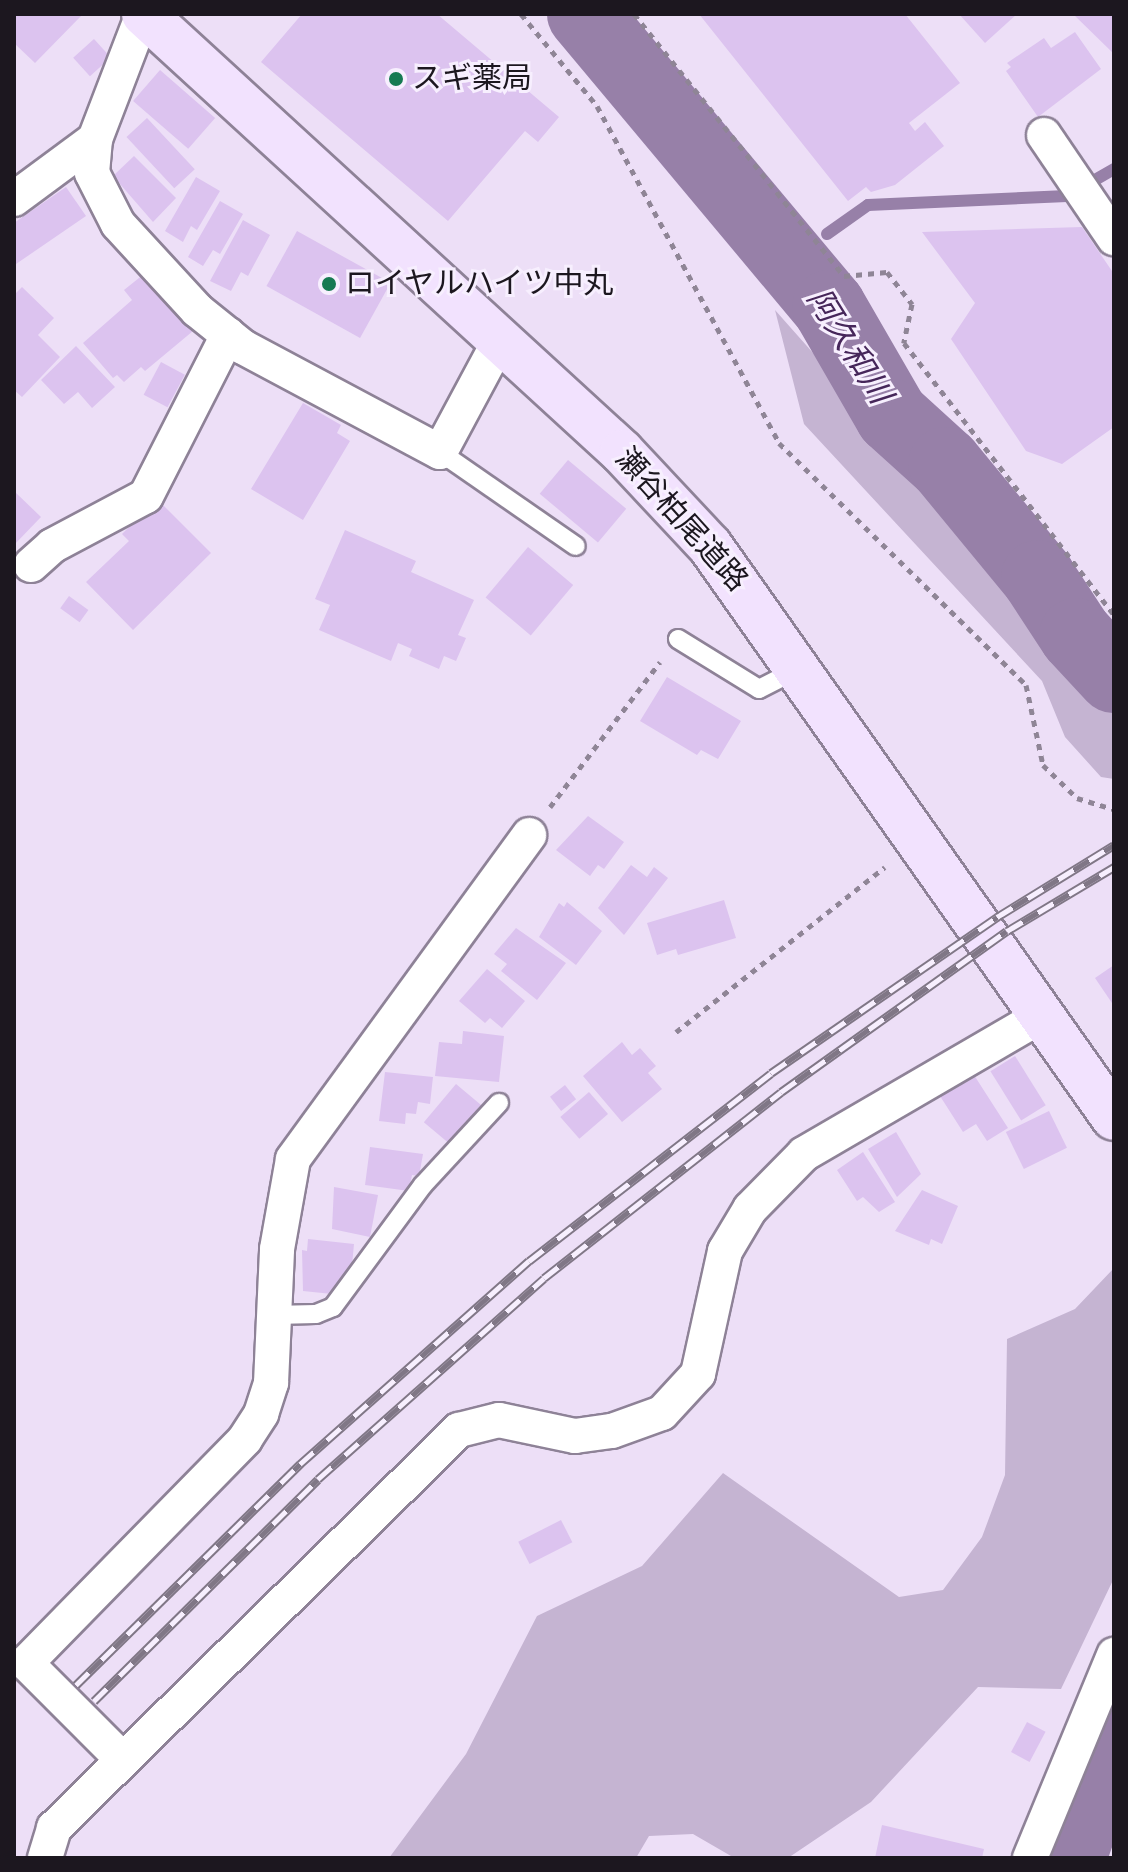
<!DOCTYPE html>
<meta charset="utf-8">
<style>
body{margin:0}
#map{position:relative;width:1128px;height:1872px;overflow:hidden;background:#eddff7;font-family:"Sofia Sans Condensed","Noto Sans JP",sans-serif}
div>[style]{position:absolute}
.green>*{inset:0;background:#c5b4d2}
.stream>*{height:12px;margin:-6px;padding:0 6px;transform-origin:6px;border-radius:6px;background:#9780a8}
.river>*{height:74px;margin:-37px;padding:0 37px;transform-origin:37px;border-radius:37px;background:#9780a8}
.building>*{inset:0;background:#dcc3ef;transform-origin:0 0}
.path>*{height:5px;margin-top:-2.5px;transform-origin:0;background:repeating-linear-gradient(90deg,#8f8596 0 6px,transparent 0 12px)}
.roads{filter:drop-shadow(2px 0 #8e8297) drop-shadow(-2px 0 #8e8297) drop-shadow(0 2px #8e8297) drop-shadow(0 -2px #8e8297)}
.service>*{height:18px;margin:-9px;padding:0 9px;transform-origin:9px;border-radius:9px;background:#fff}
.minor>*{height:34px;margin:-17px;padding:0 17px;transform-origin:17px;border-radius:17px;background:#fff}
.secondary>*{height:44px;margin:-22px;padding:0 22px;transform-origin:22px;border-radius:22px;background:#f2e2fe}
.rail>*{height:9px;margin-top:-4.5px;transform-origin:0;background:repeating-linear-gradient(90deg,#f7effe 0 18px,#807786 0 36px);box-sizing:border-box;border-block:2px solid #807786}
.dots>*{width:22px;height:22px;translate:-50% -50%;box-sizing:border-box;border:4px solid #f7effe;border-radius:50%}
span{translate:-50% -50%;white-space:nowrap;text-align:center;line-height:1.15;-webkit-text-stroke:6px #f7effe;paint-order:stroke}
.poi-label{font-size:30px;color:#1c171f}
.left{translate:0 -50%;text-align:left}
.street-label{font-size:30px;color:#1c171f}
.water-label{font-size:32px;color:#46265a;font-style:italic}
.frame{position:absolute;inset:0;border:16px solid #1c171f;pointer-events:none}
</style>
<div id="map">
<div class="green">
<div style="clip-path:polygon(775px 310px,907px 459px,1114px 709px,1114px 779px,1101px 777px,1065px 737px,1042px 681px,804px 424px)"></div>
<div style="clip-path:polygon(1114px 1268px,1114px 1578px,1061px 1689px,978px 1687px,871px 1802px,788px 1858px,731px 1856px,693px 1834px,649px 1836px,636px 1858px,389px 1858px,466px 1754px,537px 1616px,642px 1566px,723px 1473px,899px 1597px,943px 1590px,982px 1537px,1005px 1475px,1007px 1339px,1075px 1309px)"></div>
</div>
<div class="stream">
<div style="left:827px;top:234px;width:50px;rotate:-35.3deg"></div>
<div style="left:868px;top:205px;width:199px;rotate:-2.6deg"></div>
<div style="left:1067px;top:196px;width:54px;rotate:-29.9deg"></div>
<div style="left:791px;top:264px;width:23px;rotate:-40deg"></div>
</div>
<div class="river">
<div style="left:584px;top:14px;width:382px;rotate:50.1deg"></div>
<div style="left:829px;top:307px;width:126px;rotate:60deg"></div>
<div style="left:892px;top:416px;width:72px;rotate:42.2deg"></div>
<div style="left:945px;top:464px;width:146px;rotate:50.5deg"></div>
<div style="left:1038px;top:577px;width:69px;rotate:56.8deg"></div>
<div style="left:1076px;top:635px;width:56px;rotate:47.2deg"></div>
<div style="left:1069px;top:1858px;width:136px;rotate:-70.6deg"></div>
</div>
<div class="building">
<div style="clip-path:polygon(14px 14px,83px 14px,35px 63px,14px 43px)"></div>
<div style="clip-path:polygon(302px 14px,437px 14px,559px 117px,538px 142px,525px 131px,448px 221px,261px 62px)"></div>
<div style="clip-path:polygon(699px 14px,905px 14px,960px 83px,909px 123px,915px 131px,925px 122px,944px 146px,895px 185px,871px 192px,866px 187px,848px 201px)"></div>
<div style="clip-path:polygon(959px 14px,1017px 14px,985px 43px)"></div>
<div style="clip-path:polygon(1073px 14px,1114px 14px,1114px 54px)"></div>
<div style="clip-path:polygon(1075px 32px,1101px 69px,1038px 117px,1006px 71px,1011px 67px,1007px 63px,1044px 38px,1051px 48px)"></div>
<div style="left:94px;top:39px;width:25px;height:28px;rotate:48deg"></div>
<div style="left:160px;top:70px;width:73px;height:41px;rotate:41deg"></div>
<div style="left:147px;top:118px;width:70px;height:28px;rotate:47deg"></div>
<div style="clip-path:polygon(134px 156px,176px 198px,153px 222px,113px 176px)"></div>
<div style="clip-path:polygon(196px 177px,220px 191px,197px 230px,191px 226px,183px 242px,165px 231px)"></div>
<div style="clip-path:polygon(66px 187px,86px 216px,16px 264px,14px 223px)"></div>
<div style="clip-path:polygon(220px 201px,243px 214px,220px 254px,213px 250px,203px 266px,188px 257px)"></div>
<div style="clip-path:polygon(243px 220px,270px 235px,248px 276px,241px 272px,231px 291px,210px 281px)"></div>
<div style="clip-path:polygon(1082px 227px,1114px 274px,1114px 427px,1062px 464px,1026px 451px,951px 339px,975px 303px,922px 232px)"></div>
<div style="left:297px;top:231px;width:107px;height:63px;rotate:29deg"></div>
<div style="clip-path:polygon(144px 274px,193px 331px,145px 371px,141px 367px,124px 382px,117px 375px,113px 378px,83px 343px,132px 300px,124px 290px)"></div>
<div style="clip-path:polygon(22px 287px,54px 318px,38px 335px,60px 357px,22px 397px,14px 390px,14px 295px)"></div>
<div style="clip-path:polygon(76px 346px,115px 387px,92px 408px,78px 392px,64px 404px,41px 380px)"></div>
<div style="left:161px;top:362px;width:27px;height:37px;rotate:28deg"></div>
<div style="clip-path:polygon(303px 403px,341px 425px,337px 433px,350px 441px,303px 520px,251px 489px)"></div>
<div style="left:568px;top:460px;width:76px;height:44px;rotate:40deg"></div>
<div style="clip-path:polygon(14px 491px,41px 517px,14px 545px)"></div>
<div style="clip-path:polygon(157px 499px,211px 553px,133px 630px,86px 582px,129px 541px,122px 534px)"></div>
<div style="clip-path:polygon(345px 530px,416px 561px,411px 572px,474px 600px,458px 635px,466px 638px,456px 661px,444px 656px,439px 669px,409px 656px,412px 649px,398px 643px,391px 661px,319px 630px,330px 605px,315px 599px)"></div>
<div style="left:528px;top:547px;width:59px;height:66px;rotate:40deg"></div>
<div style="left:69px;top:596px;width:24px;height:15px;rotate:36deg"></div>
<div style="clip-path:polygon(667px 677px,741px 721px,718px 759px,701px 750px,697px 755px,640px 721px)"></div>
<div style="clip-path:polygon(588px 816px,624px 842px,604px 869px,598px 865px,590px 876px,556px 850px)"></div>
<div style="clip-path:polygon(631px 865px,647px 877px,654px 867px,668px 878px,624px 935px,598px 908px)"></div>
<div style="clip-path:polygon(724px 900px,736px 938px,678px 955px,676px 949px,657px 955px,647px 923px)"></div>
<div style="clip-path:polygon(567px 902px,602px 931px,576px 965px,539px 937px,559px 903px,564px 907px)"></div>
<div style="clip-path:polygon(516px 928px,566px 963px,537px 1000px,501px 971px,507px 964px,494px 954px)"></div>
<div style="clip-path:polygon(1114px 965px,1114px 1006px,1095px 978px)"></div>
<div style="clip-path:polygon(487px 969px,525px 1001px,502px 1028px,490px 1018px,485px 1023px,459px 1001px)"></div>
<div style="clip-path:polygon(463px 1031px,504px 1036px,499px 1082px,435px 1076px,439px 1042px,462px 1044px)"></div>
<div style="clip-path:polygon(622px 1042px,632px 1055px,640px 1048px,656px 1066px,648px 1073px,662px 1089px,622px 1122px,583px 1076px)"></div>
<div style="left:1015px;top:1056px;width:58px;height:29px;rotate:58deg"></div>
<div style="clip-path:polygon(385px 1072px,433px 1077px,430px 1104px,418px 1102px,416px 1114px,406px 1113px,405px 1124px,379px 1121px)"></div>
<div style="clip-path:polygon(974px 1075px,1008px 1128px,987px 1141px,976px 1124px,963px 1132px,940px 1096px)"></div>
<div style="left:456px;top:1084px;width:35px;height:50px;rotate:40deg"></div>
<div style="left:565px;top:1085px;width:18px;height:19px;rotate:52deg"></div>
<div style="left:589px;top:1092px;width:29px;height:38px;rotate:49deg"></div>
<div style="left:1049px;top:1111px;width:41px;height:48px;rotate:64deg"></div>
<div style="clip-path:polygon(896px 1132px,921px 1174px,897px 1197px,868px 1149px)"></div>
<div style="clip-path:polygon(370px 1147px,423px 1154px,419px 1176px,412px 1175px,409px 1191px,365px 1185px)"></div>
<div style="clip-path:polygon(863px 1152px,895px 1202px,879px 1212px,863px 1197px,857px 1201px,837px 1170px)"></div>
<div style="clip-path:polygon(334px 1187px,378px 1195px,370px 1237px,332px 1229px)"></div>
<div style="clip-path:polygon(922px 1190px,958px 1206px,942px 1244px,931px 1239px,929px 1245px,895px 1231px)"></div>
<div style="clip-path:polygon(308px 1239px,354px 1244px,351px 1276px,332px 1294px,303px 1291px,302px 1250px,307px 1251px)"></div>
<div style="left:561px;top:1520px;width:25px;height:48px;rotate:63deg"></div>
<div style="left:1027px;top:1722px;width:21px;height:34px;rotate:28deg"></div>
<div style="clip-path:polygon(882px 1825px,984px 1849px,982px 1858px,875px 1858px)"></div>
</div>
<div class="path">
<div style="left:521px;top:14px;width:119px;rotate:50.4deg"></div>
<div style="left:597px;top:106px;width:383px;rotate:61.6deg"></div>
<div style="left:779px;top:443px;width:346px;rotate:44.4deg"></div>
<div style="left:1026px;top:685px;width:82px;rotate:78deg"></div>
<div style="left:1043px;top:765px;width:47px;rotate:44.1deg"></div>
<div style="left:1077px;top:798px;width:39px;rotate:17deg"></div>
<div style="left:634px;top:14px;width:336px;rotate:51.3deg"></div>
<div style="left:844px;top:276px;width:43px;rotate:-5.3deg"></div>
<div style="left:887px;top:272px;width:41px;rotate:52deg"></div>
<div style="left:912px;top:304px;width:40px;rotate:102deg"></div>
<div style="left:904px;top:343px;width:344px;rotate:52.3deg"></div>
<div style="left:550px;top:807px;width:182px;rotate:-52.8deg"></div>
<div style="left:676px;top:1032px;width:266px;rotate:-38.3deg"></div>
</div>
<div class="roads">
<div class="service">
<div style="left:440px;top:452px;width:165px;rotate:34.7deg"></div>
<div style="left:678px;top:639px;width:95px;rotate:31.7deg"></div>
<div style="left:759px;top:689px;width:44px;rotate:-27.1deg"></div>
<div style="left:274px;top:1315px;width:42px;rotate:-1.4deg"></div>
<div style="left:316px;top:1314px;width:18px;rotate:-22deg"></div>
<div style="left:333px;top:1307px;width:152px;rotate:-53.6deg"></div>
<div style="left:423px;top:1185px;width:112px;rotate:-47.2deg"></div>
</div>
<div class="minor">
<div style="left:143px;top:14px;width:134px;rotate:111deg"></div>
<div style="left:95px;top:139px;width:34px;rotate:95deg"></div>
<div style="left:92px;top:173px;width:57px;rotate:63deg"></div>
<div style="left:118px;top:224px;width:117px;rotate:47.4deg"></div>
<div style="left:197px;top:310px;width:59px;rotate:38.8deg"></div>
<div style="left:243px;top:347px;width:223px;rotate:28.1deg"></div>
<div style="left:440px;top:452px;width:127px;rotate:-61.8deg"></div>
<div style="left:1044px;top:135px;width:125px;rotate:55.8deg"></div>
<div style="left:14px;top:199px;width:101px;rotate:-36.5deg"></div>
<div style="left:31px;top:565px;width:28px;rotate:-42deg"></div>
<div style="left:52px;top:546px;width:106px;rotate:-28deg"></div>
<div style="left:146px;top:496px;width:181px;rotate:-63deg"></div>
<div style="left:122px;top:1759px;width:136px;rotate:-135deg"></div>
<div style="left:26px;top:1663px;width:313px;rotate:-45.6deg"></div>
<div style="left:245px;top:1439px;width:30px;rotate:-57deg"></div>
<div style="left:261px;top:1414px;width:33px;rotate:-72deg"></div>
<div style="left:271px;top:1383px;width:134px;rotate:-87.4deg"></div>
<div style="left:277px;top:1249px;width:91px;rotate:-79.9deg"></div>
<div style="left:293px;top:1159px;width:401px;rotate:-53.9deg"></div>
<div style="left:45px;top:1858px;width:31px;rotate:-73deg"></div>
<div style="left:54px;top:1828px;width:568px;rotate:-44.5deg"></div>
<div style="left:459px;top:1430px;width:41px;rotate:-14deg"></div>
<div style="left:499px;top:1420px;width:78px;rotate:11.9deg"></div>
<div style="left:575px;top:1436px;width:37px;rotate:-8deg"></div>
<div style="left:612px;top:1431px;width:53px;rotate:-19.8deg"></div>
<div style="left:662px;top:1413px;width:53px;rotate:-47.3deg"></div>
<div style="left:698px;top:1374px;width:126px;rotate:-77.6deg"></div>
<div style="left:725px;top:1251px;width:49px;rotate:-59.2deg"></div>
<div style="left:750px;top:1209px;width:77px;rotate:-45.5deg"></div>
<div style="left:804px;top:1154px;width:274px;rotate:-30.2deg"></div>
<div style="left:1030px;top:1858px;width:220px;rotate:-67.5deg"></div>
</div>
<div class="secondary">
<div style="left:144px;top:14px;width:648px;rotate:42.5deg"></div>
<div style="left:622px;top:452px;width:129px;rotate:46.9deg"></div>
<div style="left:710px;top:546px;width:700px;rotate:54.77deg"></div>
</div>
</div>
<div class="rail">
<div style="left:76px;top:1685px;width:315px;rotate:-44.6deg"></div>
<div style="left:300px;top:1464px;width:306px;rotate:-41.6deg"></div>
<div style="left:529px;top:1261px;width:306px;rotate:-37.8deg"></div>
<div style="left:771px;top:1073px;width:275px;rotate:-34.6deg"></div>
<div style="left:997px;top:917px;width:137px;rotate:-31.6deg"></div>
<div style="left:94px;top:1701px;width:315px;rotate:-44.7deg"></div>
<div style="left:318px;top:1479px;width:302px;rotate:-41.6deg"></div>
<div style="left:544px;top:1278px;width:301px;rotate:-38.1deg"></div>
<div style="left:781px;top:1092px;width:277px;rotate:-35.5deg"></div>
<div style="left:1007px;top:931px;width:125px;rotate:-30.9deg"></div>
</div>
<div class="dots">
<div style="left:396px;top:79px;background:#167a52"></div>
<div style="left:329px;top:284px;background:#167a52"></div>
</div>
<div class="poi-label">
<span class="left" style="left:412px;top:79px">スギ薬局</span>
<span class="left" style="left:345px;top:284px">ロイヤルハイツ中丸</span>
</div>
<div class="street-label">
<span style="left:681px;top:520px;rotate:48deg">瀬谷柏尾道路</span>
</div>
<div class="water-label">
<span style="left:848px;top:347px;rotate:58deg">阿久和川</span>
</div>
<div class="frame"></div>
</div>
